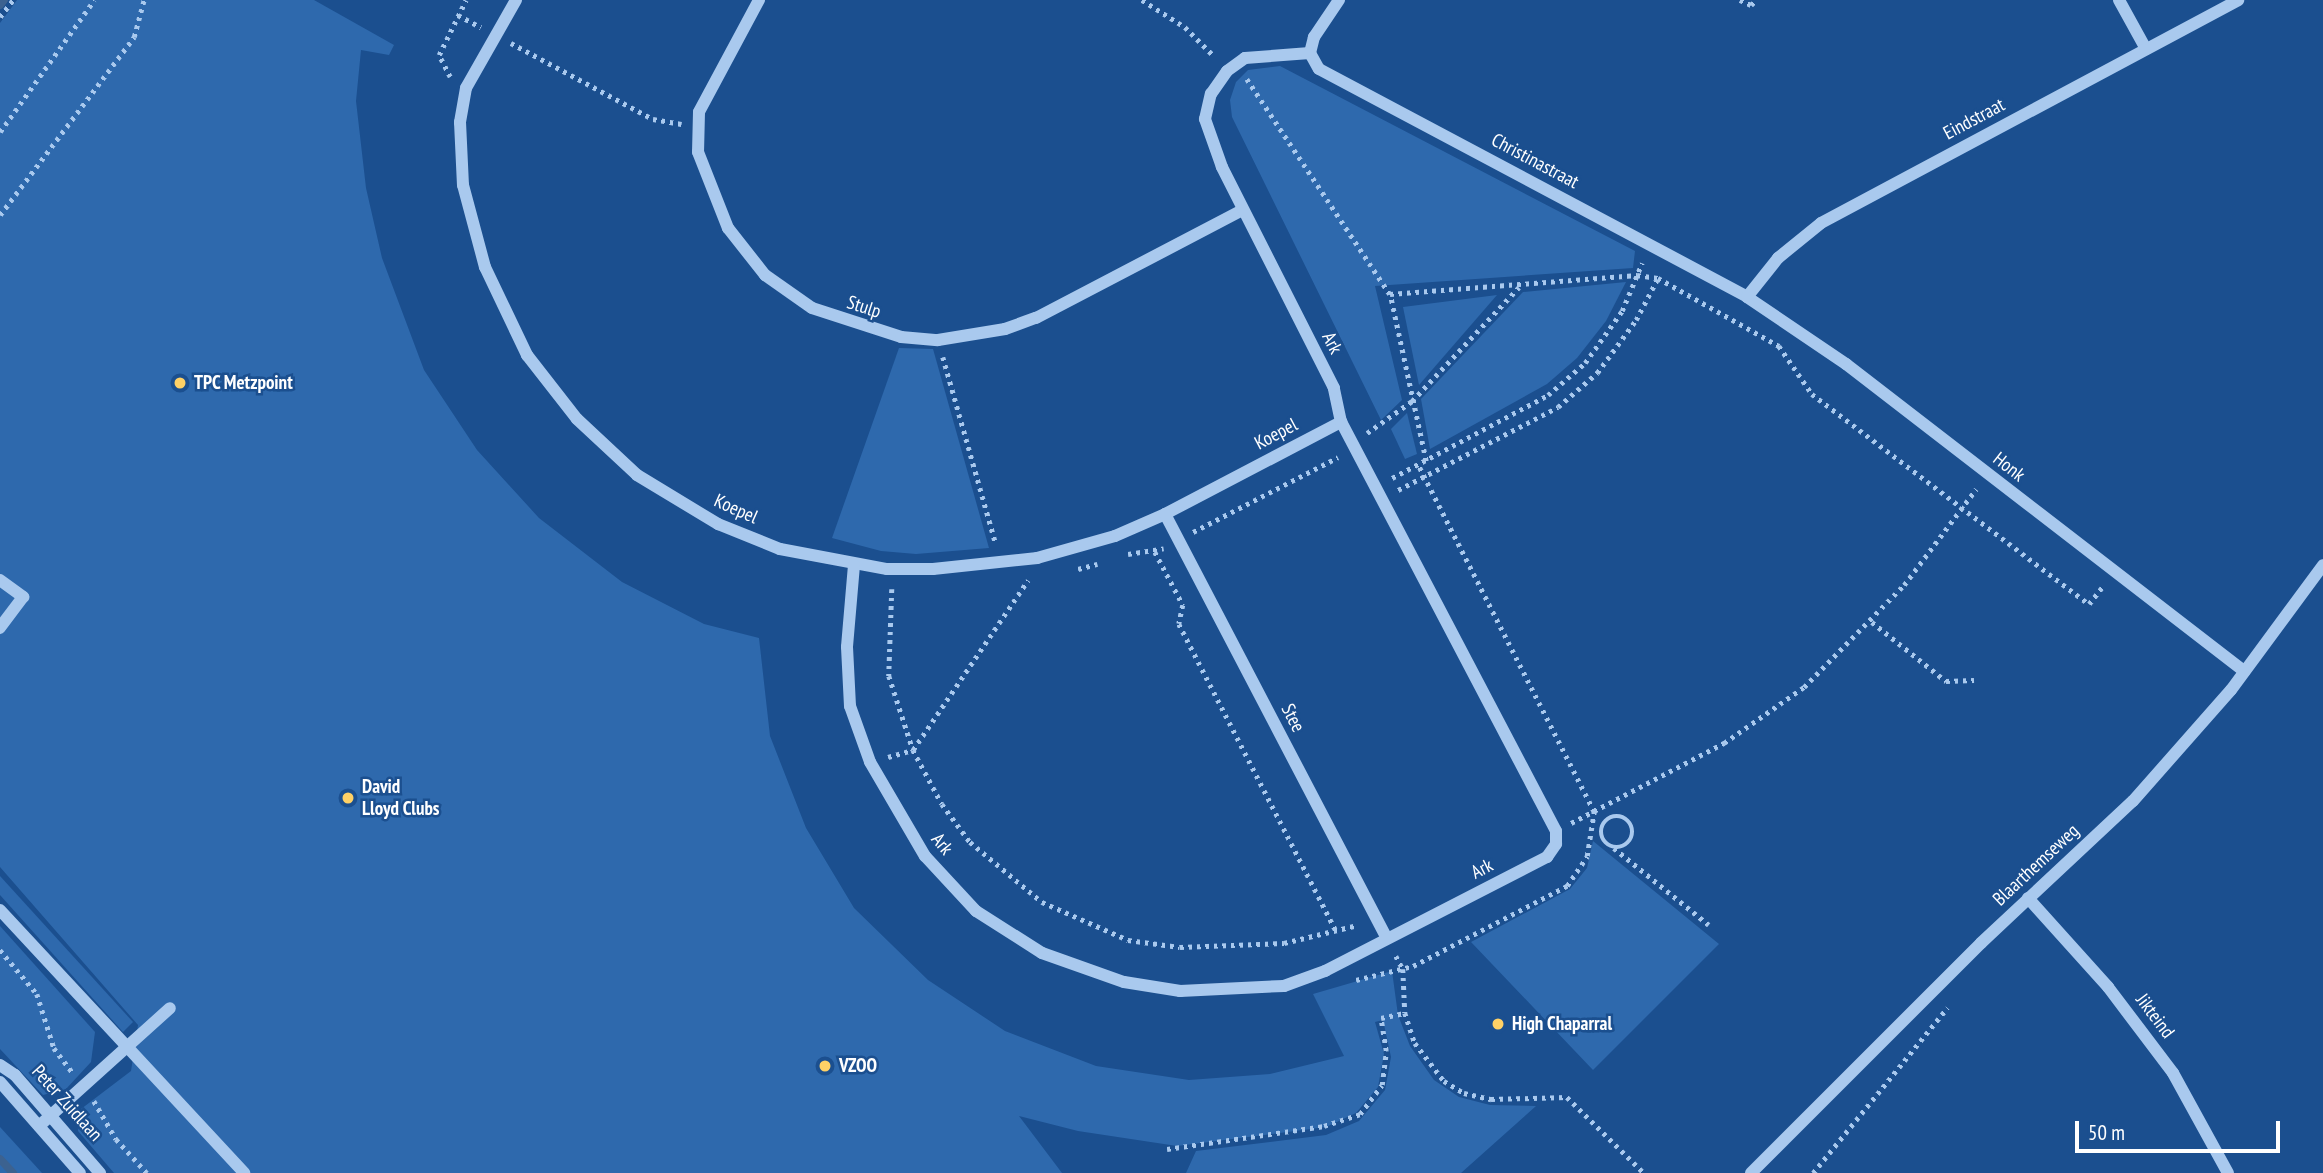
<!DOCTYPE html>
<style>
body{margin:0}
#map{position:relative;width:2323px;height:1173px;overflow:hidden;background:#1b4f8f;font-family:"PT Sans Narrow",sans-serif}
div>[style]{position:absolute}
.green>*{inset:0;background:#2e69ad}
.stream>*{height:8px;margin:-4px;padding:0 4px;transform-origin:4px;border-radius:4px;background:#3c6290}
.path>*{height:4.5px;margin-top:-2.25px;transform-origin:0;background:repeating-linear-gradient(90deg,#a9c9ee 0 3.5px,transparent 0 8.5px)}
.path>.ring{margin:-2.25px;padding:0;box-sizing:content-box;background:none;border:4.5px solid #a9c9ee;border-radius:50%}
.minor>*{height:12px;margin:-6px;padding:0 6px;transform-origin:6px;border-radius:6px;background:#a9c9ee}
.dots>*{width:19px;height:19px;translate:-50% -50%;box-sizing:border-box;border:4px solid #1b4f8f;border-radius:50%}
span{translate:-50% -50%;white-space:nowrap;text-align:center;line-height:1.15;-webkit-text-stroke:5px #1b4f8f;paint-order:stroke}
.street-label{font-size:19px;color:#fff}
.poi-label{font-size:19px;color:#fff;font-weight:700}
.left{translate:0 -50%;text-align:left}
.scale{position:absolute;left:2075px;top:1121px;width:205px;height:32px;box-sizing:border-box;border:4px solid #fff;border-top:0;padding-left:9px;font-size:21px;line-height:24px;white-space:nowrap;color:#fff;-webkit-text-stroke:5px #1b4f8f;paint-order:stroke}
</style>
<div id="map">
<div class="green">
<div style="clip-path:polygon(17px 0,314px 0,394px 45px,389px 55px,361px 50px,356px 101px,366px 188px,382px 258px,424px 370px,477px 450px,539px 518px,622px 582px,704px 624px,759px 638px,770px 736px,806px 828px,854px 908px,928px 980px,1005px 1031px,1096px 1066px,1189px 1080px,1270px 1074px,1344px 1056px,1313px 994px,1392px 971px,1398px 1015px,1410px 1046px,1434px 1080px,1459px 1097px,1490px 1105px,1536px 1106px,1461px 1173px,1186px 1173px,1196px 1151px,1326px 1135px,1359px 1121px,1385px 1090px,1391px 1057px,1383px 1020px,1375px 1022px,1384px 1054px,1378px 1087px,1356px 1113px,1326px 1127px,1177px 1146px,1078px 1131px,1019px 1116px,1062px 1173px,114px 1173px,78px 1131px,81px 1109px,131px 1071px,138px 1025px,0 867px,0 23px)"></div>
<div style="clip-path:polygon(1280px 66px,1635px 251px,1633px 268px,1375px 286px,1402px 400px,1381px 420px,1232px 117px,1230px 100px,1236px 82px,1248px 70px)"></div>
<div style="clip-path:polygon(1626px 282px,1606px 321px,1577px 358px,1547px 384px,1430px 449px,1421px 399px,1523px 292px)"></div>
<div style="clip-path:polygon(1497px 295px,1419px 385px,1403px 307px)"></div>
<div style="clip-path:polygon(899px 348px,933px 349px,989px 548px,916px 554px,881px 551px,832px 538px)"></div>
<div style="clip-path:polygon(1407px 413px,1417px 454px,1405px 459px,1391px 429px)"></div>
<div style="clip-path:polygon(1593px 841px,1719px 944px,1593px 1070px,1471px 942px,1570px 889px,1587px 868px)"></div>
<div style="clip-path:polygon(0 876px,133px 1022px,123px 1032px,0 895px)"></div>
<div style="clip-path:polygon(0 926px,95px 1032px,91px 1062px,66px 1089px,43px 1095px,0 1049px)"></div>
<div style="clip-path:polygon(0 1127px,42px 1173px,0 1173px)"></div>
</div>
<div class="stream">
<div style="left:0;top:5px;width:6px;rotate:-51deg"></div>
<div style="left:0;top:1159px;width:19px;rotate:47deg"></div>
</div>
<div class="path">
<div style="left:1142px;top:0;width:51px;rotate:32.1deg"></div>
<div style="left:1185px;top:27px;width:42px;rotate:45deg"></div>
<div style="left:1740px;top:0;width:12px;rotate:24deg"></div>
<div style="left:1751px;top:5px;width:7px;rotate:-45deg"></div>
<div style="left:458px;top:15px;width:26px;rotate:28deg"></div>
<div style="left:0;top:17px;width:21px;rotate:-53deg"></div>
<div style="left:511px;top:43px;width:161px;rotate:28.2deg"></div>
<div style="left:653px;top:119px;width:29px;rotate:10deg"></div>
<div style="left:450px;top:77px;width:25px;rotate:-117deg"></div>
<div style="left:439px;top:55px;width:61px;rotate:-63.9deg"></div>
<div style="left:1247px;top:79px;width:258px;rotate:56.4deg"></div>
<div style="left:0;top:132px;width:162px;rotate:-54.5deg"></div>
<div style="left:0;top:215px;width:223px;rotate:-53deg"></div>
<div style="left:134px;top:37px;width:38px;rotate:-75deg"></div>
<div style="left:943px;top:357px;width:194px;rotate:74.2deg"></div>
<div style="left:1367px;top:433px;width:55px;rotate:-35.4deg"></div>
<div style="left:1412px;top:401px;width:156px;rotate:-46.8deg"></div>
<div style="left:1426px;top:461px;width:171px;rotate:-102.2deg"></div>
<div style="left:1390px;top:294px;width:248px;rotate:-4.4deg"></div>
<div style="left:1637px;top:275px;width:21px;rotate:8deg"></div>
<div style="left:1658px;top:278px;width:139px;rotate:29.3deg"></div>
<div style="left:1779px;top:346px;width:58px;rotate:55.5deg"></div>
<div style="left:1812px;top:394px;width:348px;rotate:37.2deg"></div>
<div style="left:2089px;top:604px;width:23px;rotate:-52deg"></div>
<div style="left:1392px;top:478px;width:177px;rotate:-28deg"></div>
<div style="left:1548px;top:395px;width:49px;rotate:-40.9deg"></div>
<div style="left:1585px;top:363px;width:64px;rotate:-54.6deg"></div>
<div style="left:1622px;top:311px;width:52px;rotate:-67.4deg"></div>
<div style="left:1398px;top:490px;width:180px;rotate:-27.4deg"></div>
<div style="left:1558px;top:407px;width:52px;rotate:-41.1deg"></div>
<div style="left:1597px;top:373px;width:66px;rotate:-53.7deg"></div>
<div style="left:1636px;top:320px;width:47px;rotate:-62.4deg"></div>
<div style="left:1193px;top:532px;width:163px;rotate:-27.3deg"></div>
<div style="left:1155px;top:552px;width:60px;rotate:62.2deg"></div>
<div style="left:1183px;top:605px;width:19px;rotate:102deg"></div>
<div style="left:1179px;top:624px;width:343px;rotate:62.9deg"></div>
<div style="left:1128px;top:554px;width:36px;rotate:-9deg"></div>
<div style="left:1078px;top:569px;width:20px;rotate:-15deg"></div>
<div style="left:892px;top:589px;width:87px;rotate:92deg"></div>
<div style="left:889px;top:676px;width:78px;rotate:72deg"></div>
<div style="left:913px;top:750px;width:61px;rotate:61.8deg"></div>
<div style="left:942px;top:804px;width:47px;rotate:53.6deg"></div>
<div style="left:970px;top:842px;width:94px;rotate:39.8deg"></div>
<div style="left:1042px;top:902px;width:94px;rotate:23.8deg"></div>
<div style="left:1128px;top:940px;width:52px;rotate:7.7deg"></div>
<div style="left:1180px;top:947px;width:104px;rotate:-2.2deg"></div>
<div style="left:1284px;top:943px;width:76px;rotate:-13.7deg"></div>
<div style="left:1872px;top:622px;width:95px;rotate:38.6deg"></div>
<div style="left:1946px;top:681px;width:28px;rotate:-2deg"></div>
<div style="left:888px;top:757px;width:26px;rotate:-16deg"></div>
<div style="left:913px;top:750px;width:205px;rotate:-55.9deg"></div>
<div class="ring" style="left:1601px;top:816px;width:27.5px;height:27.5px"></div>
<div style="left:1571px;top:823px;width:173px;rotate:-27.6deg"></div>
<div style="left:1724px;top:743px;width:98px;rotate:-35deg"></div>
<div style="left:1804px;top:687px;width:143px;rotate:-45.6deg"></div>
<div style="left:1904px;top:585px;width:120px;rotate:-53.1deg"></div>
<div style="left:1614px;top:848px;width:122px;rotate:39deg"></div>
<div style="left:0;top:950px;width:57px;rotate:49.9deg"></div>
<div style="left:37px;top:994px;width:57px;rotate:72.5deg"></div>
<div style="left:54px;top:1048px;width:30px;rotate:53deg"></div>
<div style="left:1396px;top:956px;width:15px;rotate:62deg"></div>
<div style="left:1403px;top:969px;width:44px;rotate:87.4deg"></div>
<div style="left:1405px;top:1013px;width:32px;rotate:72deg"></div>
<div style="left:1415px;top:1043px;width:48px;rotate:52.7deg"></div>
<div style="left:1444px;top:1081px;width:23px;rotate:31deg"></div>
<div style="left:1464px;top:1093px;width:28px;rotate:13deg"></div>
<div style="left:1491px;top:1099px;width:76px;rotate:-1.5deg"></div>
<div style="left:1567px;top:1097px;width:108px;rotate:44.6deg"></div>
<div style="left:1356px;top:980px;width:59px;rotate:-13.8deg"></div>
<div style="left:1413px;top:966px;width:174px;rotate:-27.5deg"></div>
<div style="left:1567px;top:886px;width:36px;rotate:-56deg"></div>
<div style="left:1587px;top:856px;width:45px;rotate:-81deg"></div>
<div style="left:1594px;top:812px;width:389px;rotate:-116.9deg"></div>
<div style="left:94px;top:1101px;width:44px;rotate:59.9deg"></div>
<div style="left:116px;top:1139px;width:46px;rotate:47.6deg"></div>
<div style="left:1167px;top:1149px;width:159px;rotate:-8.3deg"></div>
<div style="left:1324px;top:1126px;width:38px;rotate:-18deg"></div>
<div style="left:1360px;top:1114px;width:36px;rotate:-53deg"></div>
<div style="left:1382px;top:1085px;width:34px;rotate:-83deg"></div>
<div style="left:1386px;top:1051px;width:33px;rotate:-99deg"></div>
<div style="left:1381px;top:1018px;width:25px;rotate:-12deg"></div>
<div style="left:1813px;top:1173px;width:213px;rotate:-50.9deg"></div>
</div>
<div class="minor">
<div style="left:516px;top:0;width:101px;rotate:119.6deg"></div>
<div style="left:466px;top:88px;width:35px;rotate:100deg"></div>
<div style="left:460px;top:122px;width:63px;rotate:87.3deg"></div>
<div style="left:463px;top:185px;width:85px;rotate:75deg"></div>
<div style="left:485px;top:267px;width:98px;rotate:64.5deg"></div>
<div style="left:527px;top:355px;width:81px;rotate:52deg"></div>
<div style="left:577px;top:419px;width:82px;rotate:43deg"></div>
<div style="left:637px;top:475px;width:95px;rotate:31.2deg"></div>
<div style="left:718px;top:524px;width:67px;rotate:22deg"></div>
<div style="left:780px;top:549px;width:109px;rotate:10.6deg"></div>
<div style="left:887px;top:569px;width:46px"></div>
<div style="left:933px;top:569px;width:105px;rotate:-6deg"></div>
<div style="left:1037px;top:558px;width:81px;rotate:-15.8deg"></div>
<div style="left:1115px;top:536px;width:55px;rotate:-23.7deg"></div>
<div style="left:1165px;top:514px;width:199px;rotate:-27.6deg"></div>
<div style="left:759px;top:0;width:127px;rotate:118.2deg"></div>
<div style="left:699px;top:112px;width:40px;rotate:91.4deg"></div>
<div style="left:698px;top:152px;width:82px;rotate:68.5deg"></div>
<div style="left:728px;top:228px;width:60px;rotate:51.8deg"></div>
<div style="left:765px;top:275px;width:57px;rotate:35.1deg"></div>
<div style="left:812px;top:308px;width:94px;rotate:18deg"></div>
<div style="left:901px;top:337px;width:37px;rotate:5deg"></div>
<div style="left:938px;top:340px;width:68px;rotate:-9.3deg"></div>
<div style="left:1005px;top:329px;width:33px;rotate:-20deg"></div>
<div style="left:1036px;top:318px;width:233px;rotate:-27.6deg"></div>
<div style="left:1339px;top:0;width:45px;rotate:124deg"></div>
<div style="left:1314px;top:37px;width:16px;rotate:104deg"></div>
<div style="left:1310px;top:53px;width:18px;rotate:61deg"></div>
<div style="left:1319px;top:69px;width:485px;rotate:28deg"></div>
<div style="left:1747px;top:297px;width:120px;rotate:34.1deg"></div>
<div style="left:1846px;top:364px;width:503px;rotate:37.65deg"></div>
<div style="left:2119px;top:0;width:56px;rotate:61.1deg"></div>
<div style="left:1747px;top:297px;width:50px;rotate:-51.5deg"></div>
<div style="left:1778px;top:258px;width:55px;rotate:-39.1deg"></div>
<div style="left:1821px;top:223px;width:473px;rotate:-28.1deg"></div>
<div style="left:1165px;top:514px;width:479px;rotate:62.4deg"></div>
<div style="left:854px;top:565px;width:82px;rotate:94.9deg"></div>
<div style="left:847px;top:647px;width:59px;rotate:87.1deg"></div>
<div style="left:850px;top:706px;width:59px;rotate:70.3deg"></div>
<div style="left:870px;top:762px;width:109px;rotate:59.7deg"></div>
<div style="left:925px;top:856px;width:75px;rotate:47.2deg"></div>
<div style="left:976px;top:911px;width:78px;rotate:32.5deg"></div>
<div style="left:1042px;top:953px;width:87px;rotate:19.5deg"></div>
<div style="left:1124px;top:982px;width:57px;rotate:9.1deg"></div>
<div style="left:1180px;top:991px;width:104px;rotate:-2.8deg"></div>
<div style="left:1284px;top:986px;width:44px;rotate:-20.1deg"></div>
<div style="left:1325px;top:971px;width:250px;rotate:-27.2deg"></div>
<div style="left:1547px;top:857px;width:16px;rotate:-55deg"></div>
<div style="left:1556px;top:844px;width:13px;rotate:-90deg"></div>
<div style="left:1556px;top:831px;width:462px;rotate:-117.7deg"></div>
<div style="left:1341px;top:422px;width:35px;rotate:-102deg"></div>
<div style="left:1334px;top:388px;width:248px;rotate:-116.9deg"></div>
<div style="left:1222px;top:167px;width:51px;rotate:-109.5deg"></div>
<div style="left:1205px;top:119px;width:26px;rotate:-77deg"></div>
<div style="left:1211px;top:94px;width:28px;rotate:-55deg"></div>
<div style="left:1227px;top:71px;width:22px;rotate:-36deg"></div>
<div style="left:1245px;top:58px;width:65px;rotate:-4.4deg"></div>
<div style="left:0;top:580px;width:29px;rotate:36deg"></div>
<div style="left:23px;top:597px;width:39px;rotate:127deg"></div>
<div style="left:2028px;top:898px;width:120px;rotate:48deg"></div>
<div style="left:2108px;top:987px;width:108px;rotate:52.9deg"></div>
<div style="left:2173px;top:1073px;width:114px;rotate:61.2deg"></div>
<div style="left:0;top:910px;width:359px;rotate:47.1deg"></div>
<div style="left:0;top:1065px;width:18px;rotate:34deg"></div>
<div style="left:15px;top:1075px;width:130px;rotate:49.1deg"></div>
<div style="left:0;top:1082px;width:121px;rotate:48.7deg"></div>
<div style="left:39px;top:1126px;width:176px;rotate:-42deg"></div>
<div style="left:1751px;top:1173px;width:325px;rotate:-45deg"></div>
<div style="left:1981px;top:943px;width:208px;rotate:-43.1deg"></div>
<div style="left:2133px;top:801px;width:148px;rotate:-48.6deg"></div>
<div style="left:2231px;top:690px;width:155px;rotate:-53.6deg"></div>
</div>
<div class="dots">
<div style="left:180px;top:383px;background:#ffd166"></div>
<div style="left:348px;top:798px;background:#ffd166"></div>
<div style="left:1498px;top:1024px;background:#ffd166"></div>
<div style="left:825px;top:1066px;background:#ffd166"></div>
</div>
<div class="street-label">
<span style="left:1974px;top:119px;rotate:-28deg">Eindstraat</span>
<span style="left:1535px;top:161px;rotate:28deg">Christinastraat</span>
<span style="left:864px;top:307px;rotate:18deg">Stulp</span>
<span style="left:1332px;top:343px;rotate:63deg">Ark</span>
<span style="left:1276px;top:434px;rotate:-28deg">Koepel</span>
<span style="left:2009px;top:467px;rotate:38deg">Honk</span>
<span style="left:736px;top:509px;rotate:24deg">Koepel</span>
<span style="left:1293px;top:718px;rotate:63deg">Stee</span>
<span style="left:942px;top:844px;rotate:51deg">Ark</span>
<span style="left:2036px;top:865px;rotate:-43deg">Blaarthemseweg</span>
<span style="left:1482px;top:869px;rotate:-27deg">Ark</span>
<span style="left:2155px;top:1016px;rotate:53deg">Jikteind</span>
<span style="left:67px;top:1103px;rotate:48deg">Peter Zuidlaan</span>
</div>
<div class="poi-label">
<span class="left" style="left:194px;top:383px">TPC Metzpoint</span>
<span class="left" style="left:362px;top:798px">David<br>Lloyd Clubs</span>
<span class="left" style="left:1512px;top:1024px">High Chaparral</span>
<span class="left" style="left:839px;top:1066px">VZOO</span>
</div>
<div class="scale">50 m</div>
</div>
